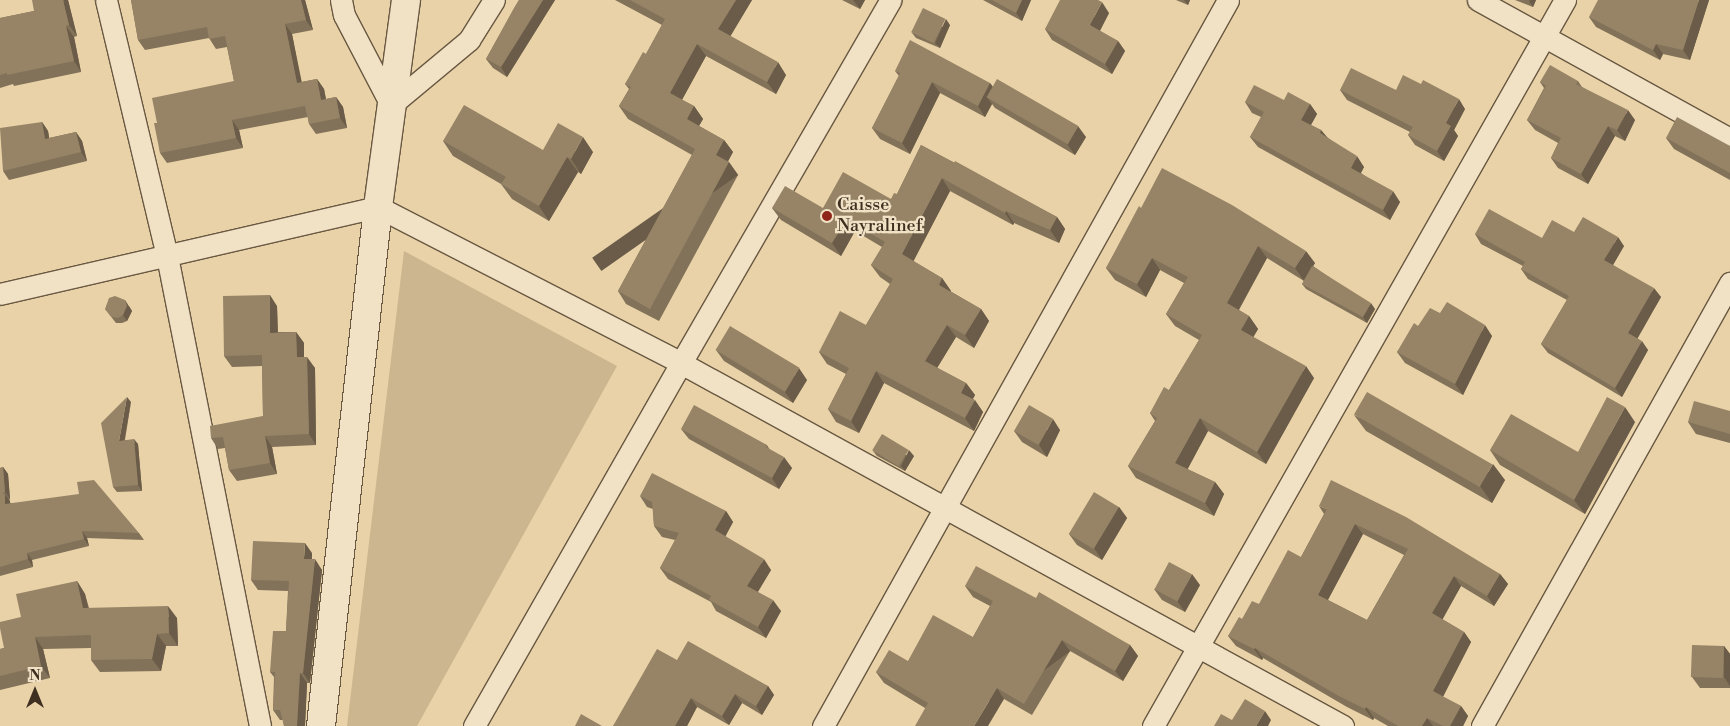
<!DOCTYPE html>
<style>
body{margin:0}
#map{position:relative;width:1730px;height:726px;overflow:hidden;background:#e9d2a7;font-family:"Libre Bodoni",serif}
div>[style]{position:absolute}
.green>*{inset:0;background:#ccb690}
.roads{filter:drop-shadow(1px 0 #695842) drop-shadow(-1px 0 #695842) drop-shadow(0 1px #695842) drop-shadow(0 -1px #695842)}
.street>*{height:21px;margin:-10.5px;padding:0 10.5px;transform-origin:10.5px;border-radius:10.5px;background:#f1e2c6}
.secondary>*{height:28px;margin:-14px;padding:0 14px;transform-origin:14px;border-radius:14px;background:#f1e2c6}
.wall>*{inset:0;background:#827259}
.shaded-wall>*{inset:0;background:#6a5c48;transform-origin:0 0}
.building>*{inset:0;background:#978467;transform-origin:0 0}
.dots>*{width:14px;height:14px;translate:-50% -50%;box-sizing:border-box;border:2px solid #f1e2c6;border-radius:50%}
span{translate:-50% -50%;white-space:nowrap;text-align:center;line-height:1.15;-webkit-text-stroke:4.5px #f1e2c6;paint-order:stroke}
.poi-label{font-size:18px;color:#3e2f21}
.left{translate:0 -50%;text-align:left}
.north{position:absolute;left:10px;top:666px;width:50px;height:50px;-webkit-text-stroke:4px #f1e2c6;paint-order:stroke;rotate:0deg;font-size:14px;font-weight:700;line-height:20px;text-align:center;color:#3e2f21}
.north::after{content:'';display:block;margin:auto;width:18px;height:22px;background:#3e2f21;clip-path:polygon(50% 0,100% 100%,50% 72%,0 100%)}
</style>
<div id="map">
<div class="green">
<div style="clip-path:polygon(404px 251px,617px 366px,417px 726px,347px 726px)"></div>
</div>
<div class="roads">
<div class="street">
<div style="left:106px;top:0;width:263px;rotate:76.6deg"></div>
<div style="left:167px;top:256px;width:479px;rotate:78.8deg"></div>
<div style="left:341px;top:0;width:15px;rotate:79deg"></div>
<div style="left:344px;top:15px;width:102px;rotate:62.4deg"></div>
<div style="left:391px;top:105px;width:102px;rotate:-39.8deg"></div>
<div style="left:469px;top:40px;width:47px;rotate:-58deg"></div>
<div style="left:1478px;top:0;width:288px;rotate:28.9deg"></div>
<div style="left:0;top:294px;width:388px;rotate:-13deg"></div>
<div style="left:378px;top:207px;width:341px;rotate:27.2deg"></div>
<div style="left:681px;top:363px;width:755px;rotate:28.74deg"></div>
<div style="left:474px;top:726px;width:418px;rotate:-60.3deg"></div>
<div style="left:681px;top:363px;width:419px;rotate:-60deg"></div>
<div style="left:823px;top:726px;width:831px;rotate:-60.84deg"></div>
<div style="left:1153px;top:726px;width:835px;rotate:-60.43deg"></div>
<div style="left:1482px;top:726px;width:508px;rotate:-60.76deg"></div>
</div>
<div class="secondary">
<div style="left:321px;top:726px;width:522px;rotate:-83.73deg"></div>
<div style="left:378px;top:207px;width:209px;rotate:-82.3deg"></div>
</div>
</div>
<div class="wall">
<div style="clip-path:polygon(68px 0,77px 36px,74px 37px,81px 72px,14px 86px,13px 84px,0 88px,0 18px,34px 11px)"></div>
<div style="clip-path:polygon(131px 0,305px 0,313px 30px,292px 34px,301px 82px,317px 79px,324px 89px,326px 99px,336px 97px,343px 107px,347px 128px,316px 134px,309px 124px,308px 117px,239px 130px,243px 148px,167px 163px,160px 153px,157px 123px,234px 81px,227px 47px,216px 49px,209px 38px,145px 50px,138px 40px)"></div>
<div style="clip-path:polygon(519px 0,555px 0,507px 77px,493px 68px,486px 59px)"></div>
<div style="clip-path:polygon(615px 0,752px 0,730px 36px,786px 75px,776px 94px,706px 56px,682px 100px,694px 106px,703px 119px,699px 126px,724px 140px,733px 152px,728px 161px,738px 175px,659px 321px,626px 304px,618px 291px,692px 155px,628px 119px,619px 106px,629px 89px,625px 84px,646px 54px,662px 25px)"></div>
<div style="clip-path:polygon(842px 0,865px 0,860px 9px)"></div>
<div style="clip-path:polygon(983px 0,1031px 0,1022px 21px)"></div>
<div style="clip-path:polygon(1176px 0,1190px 0,1188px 5px)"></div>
<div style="clip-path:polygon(1515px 0,1536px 0,1533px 7px)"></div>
<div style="clip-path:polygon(1709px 0,1690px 60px,1663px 54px,1660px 60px,1596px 27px,1589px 17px)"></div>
<div style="clip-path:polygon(1109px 13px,1100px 31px,1118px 41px,1125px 51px,1112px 74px,1052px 40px,1045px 29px)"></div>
<div style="clip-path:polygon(950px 25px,940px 48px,916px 38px,912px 33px)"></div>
<div style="clip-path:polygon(895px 71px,990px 83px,993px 87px,1086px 137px,1075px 155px,995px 108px,992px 104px,985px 117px,940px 93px,910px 154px,880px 139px,872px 128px,899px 76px)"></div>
<div style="clip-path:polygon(1578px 81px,1582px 87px,1635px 120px,1625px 141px,1615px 136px,1588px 184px,1558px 168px,1551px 158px,1558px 143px,1535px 130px,1527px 120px,1544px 88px,1540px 82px)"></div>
<div style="clip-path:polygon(1340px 90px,1396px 90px,1465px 109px,1454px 130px,1458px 136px,1444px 161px,1415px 145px,1408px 135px,1410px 132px,1347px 100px)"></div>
<div style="clip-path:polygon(1284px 100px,1310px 104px,1317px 114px,1311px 125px,1321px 130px,1327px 137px,1364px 167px,1361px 173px,1400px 202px,1390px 220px,1258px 147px,1250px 137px,1261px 117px,1252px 113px,1245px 102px)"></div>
<div style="clip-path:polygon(42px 122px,48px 131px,49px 138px,76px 132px,82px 141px,87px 161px,9px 180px,3px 171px)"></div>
<div style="clip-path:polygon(1666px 138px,1730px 146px,1730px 180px,1674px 149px)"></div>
<div style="clip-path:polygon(443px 141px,543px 150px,593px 152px,581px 174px,578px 172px,549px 221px,512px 199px,501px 184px,453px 156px)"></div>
<div style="clip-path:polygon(921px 145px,1057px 217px,1065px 229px,1059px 243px,1014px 223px,1013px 225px,950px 191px,913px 261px,942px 278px,951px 291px,950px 291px,981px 309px,989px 321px,974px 348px,956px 337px,937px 368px,966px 383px,975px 395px,973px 399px,983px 412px,974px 431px,884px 383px,859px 433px,836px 422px,828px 409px,846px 374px,827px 364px,819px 352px,866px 325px,890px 284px,880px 277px,871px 265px,882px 247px,855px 231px,841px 256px,781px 220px,772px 208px,823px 208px,891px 199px,897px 194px)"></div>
<div style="clip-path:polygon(1141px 208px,1315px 263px,1313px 266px,1375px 309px,1367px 323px,1306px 289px,1302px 284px,1304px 281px,1267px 258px,1239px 310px,1249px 316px,1258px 329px,1253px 337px,1314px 378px,1266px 464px,1208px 431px,1187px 469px,1215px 482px,1224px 494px,1214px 516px,1136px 478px,1128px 466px,1155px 421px,1150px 413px,1169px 390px,1199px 340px,1175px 326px,1166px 314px,1184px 283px,1160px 270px,1146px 297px,1115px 280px,1106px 268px)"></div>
<div style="clip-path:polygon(1574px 232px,1624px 246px,1613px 265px,1661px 297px,1637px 338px,1648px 350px,1622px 397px,1548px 353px,1541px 344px,1567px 300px,1528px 279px,1521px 269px,1523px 266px,1481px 244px,1475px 234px,1542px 238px)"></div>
<div style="clip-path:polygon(129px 306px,132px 311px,127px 321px,122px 323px,116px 323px,105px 309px)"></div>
<div style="clip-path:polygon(277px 306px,278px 332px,296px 332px,304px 343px,304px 357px,315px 368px,316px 445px,272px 447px,277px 474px,237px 481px,229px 470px,225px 448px,218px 449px,211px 438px,263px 416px,262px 366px,232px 367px,224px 356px)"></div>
<div style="clip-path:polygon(1440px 313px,1492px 336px,1463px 395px,1405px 363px,1397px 352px,1418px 326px)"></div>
<div style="clip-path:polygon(716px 350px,807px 380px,793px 403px,724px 361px)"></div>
<div style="clip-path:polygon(131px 402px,125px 440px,138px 444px,142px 491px,117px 492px,113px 487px)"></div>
<div style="clip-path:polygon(1730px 411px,1730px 443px,1696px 434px,1688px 422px)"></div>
<div style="clip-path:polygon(1354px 415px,1505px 480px,1492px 503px,1366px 431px)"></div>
<div style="clip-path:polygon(1635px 422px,1585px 514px,1500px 465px,1490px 450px,1578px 452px)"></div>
<div style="clip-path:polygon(681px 429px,767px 445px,770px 450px,792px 468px,779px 489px,689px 439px)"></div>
<div style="clip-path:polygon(1060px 430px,1047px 457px,1022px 442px,1014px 431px)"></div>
<div style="clip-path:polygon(873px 451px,914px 456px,905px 471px,877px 456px)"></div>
<div style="clip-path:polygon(3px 467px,8px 474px,10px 499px,9px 500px,10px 503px,139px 533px,144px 540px,87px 538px,89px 546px,32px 560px,33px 567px,0 576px,0 468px)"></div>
<div style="clip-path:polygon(640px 496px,726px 511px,733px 522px,725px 536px,771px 570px,758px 592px,781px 611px,766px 638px,716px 611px,711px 602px,668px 579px,660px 568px,675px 540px,662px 537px,654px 526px,653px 509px,647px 507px)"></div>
<div style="clip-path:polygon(evenodd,1319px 506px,1500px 574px,1508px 584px,1494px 606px,1461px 586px,1442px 619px,1464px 632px,1471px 642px,1443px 697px,1461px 706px,1468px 716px,1463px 726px,1388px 726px,1374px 718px,1373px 720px,1347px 707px,1263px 658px,1262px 660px,1236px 646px,1228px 636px,1242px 619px,1259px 604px,1301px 557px,1324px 514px,1319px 506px,1363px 534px,1404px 555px,1367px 620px,1328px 600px,1363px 534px)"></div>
<div style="clip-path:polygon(1119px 507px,1127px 518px,1102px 560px,1077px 545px,1069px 534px)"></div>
<div style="clip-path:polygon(312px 553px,312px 559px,322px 570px,310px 683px,307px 683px,305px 726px,284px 726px,283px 720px,280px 720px,273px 710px,274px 677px,270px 672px,286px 631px,288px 591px,258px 590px,251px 580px)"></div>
<div style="clip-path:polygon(77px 581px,85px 594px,89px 608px,177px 618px,178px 646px,166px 646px,161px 671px,100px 672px,91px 660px,91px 648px,43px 649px,50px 678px,0 690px,0 649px,4px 648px,21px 617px)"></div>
<div style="clip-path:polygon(1200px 585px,1185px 612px,1162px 600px,1154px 589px)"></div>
<div style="clip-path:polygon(965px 586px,1036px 598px,1130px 645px,1138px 656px,1123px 681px,1070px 651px,1032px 715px,1004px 699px,925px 708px,884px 683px,876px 672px,908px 661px,973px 637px,990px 606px,973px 597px)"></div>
<div style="clip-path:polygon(1724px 646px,1730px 654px,1730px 688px,1700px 688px,1692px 677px)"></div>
<div style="clip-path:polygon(677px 660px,768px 686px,774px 695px,762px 715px,742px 703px,729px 725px,697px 707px,687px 726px,613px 726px)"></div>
</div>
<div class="shaded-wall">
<div style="clip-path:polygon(63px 0,68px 0,77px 36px,69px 25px)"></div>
<div style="clip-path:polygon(301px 0,305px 0,313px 30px,306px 20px)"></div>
<div style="clip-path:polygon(543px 0,555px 0,507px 77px,501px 67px)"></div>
<div style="clip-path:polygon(736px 0,752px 0,727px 42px,718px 29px)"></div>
<div style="clip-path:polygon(853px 0,865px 0,860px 9px)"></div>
<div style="clip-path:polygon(1022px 0,1031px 0,1022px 21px,1016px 13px)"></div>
<div style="clip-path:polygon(1184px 0,1190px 0,1188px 5px)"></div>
<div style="clip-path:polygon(1530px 0,1536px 0,1533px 7px,1529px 1px)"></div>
<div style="clip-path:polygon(1699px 0,1709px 0,1690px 60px,1683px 50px)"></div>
<div style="clip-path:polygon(1102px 2px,1109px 13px,1097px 36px,1090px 25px)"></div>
<div style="clip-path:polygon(946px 19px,950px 25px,940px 48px,935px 43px)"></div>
<div style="clip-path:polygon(285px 24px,292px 34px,304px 93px,297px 83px)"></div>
<div style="clip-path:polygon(66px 26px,74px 37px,81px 72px,74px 61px)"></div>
<div style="clip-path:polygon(1118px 41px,1125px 51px,1112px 74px,1105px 64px)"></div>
<div style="clip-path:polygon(697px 44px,706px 56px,679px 105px,670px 93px)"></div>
<div style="clip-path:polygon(1656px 44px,1663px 54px,1660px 60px,1653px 50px)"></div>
<div style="clip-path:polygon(778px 62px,786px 75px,776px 94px,767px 82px)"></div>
<div style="clip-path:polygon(317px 79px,324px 89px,328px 110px,321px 100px)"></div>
<div style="clip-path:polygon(932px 82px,940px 93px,910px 154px,902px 143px)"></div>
<div style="clip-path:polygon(990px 83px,998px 94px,987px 97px,992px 104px,985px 117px,978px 106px)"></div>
<div style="clip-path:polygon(336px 97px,343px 107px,347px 128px,340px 118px)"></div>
<div style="clip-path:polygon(1459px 99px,1465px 109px,1454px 130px,1458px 136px,1444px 161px,1437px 151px,1446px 123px)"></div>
<div style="clip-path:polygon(1310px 104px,1317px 114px,1308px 130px,1301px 120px)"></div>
<div style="clip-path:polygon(694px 106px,703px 119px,696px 131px,687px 119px)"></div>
<div style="clip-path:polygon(1628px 110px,1635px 120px,1625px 141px,1617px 130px)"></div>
<div style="clip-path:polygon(232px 120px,239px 130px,243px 148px,236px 138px)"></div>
<div style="clip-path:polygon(42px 122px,48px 131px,51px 148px,45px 139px)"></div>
<div style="clip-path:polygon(1078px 126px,1086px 137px,1075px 155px,1067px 144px)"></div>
<div style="clip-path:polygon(1608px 126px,1615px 136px,1588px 184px,1581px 174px)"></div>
<div style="clip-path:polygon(1321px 130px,1329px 140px,1320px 133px)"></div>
<div style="clip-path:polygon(76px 132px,82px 141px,87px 161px,81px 152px)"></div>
<div style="clip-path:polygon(583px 137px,593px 152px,581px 174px,571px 159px)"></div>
<div style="clip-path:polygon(724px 140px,733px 152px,725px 167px,716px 155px)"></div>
<div style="clip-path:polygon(1357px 156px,1364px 167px,1358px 178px,1351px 168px)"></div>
<div style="clip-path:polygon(567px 157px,578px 172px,549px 221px,539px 206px)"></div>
<div style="left:729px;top:162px;width:16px;height:167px;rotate:55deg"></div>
<div style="clip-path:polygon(942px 178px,950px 191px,911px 266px,902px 254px)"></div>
<div style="clip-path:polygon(1393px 191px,1400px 202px,1390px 220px,1383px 210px)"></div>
<div style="clip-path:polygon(1006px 211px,1014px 223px,1013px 225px,1005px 213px)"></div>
<div style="clip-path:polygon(1057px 217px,1065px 229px,1059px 243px,1050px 230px)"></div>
<div style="clip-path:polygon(847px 219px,855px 231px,841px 256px,832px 243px)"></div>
<div style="clip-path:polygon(1618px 237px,1624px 246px,1610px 270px,1604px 260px)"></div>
<div style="clip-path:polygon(1258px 246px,1267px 258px,1235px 316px,1227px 303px)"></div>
<div style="clip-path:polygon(1306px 251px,1315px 263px,1304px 281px,1295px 268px)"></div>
<div style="clip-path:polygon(1152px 258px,1160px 270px,1146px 297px,1137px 284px)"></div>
<div style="clip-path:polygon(942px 278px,951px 291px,947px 297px,939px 285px)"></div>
<div style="clip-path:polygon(1654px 288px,1661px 297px,1635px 343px,1628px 333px)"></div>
<div style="clip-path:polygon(270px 295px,277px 306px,278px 343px,270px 333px)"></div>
<div style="clip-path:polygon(125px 300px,132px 311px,127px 321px,123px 315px)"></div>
<div style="clip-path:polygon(1371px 303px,1375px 309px,1367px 323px,1363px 317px)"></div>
<div style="clip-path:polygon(981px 309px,989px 321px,974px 348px,965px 335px)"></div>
<div style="clip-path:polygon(1249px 316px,1258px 329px,1250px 343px,1241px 330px)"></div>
<div style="clip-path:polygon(947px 325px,956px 337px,934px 373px,925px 361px)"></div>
<div style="clip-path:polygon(1485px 325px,1492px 336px,1463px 395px,1455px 384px)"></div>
<div style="clip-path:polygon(296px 332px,304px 343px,304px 368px,297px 357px)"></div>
<div style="clip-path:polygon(1642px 341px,1648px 350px,1622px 397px,1615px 388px)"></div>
<div style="clip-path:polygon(307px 357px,315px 368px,316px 445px,309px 434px)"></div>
<div style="clip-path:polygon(1306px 366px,1314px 378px,1266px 464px,1257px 452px)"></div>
<div style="clip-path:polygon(799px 368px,807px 380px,793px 403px,785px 392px)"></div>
<div style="clip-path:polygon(876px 371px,884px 383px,859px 433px,851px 421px)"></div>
<div style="clip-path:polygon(966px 383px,975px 395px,969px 405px,961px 393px)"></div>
<div style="clip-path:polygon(127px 397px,131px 402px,123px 447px,119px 441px)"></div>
<div style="clip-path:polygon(975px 400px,983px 412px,974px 431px,965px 418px)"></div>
<div style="clip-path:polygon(1625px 407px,1635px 422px,1585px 514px,1574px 500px)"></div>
<div style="clip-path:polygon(1200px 418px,1208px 431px,1184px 476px,1175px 463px)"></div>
<div style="clip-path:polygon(1053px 419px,1060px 430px,1047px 457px,1039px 445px)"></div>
<div style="clip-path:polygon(265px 436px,272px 447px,277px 474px,270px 463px)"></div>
<div style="clip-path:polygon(134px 439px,138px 444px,142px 491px,138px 485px)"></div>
<div style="clip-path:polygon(909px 450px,914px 456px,905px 471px,901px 466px)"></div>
<div style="clip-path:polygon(784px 457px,792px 468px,779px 489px,772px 478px)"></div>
<div style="clip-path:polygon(1493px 464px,1505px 480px,1492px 503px,1480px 486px)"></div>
<div style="clip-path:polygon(3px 467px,8px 474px,10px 499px,5px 492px)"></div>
<div style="clip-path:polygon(1215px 482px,1224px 494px,1214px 516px,1205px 503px)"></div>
<div style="clip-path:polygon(5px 494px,10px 501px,11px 511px,5px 504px)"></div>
<div style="clip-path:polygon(1119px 507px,1127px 518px,1102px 560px,1094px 548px)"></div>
<div style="clip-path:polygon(726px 511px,733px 522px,723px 541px,715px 530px)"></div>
<div style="clip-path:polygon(1355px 524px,1363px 534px,1325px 605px,1318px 595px)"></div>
<div style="clip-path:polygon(82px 531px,87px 538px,89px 546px,84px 539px)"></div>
<div style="clip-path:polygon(305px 543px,312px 553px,311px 569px,304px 559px)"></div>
<div style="clip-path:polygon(27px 553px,32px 560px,33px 567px,28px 559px)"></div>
<div style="clip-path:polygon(315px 559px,322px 570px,310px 683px,303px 673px)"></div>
<div style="clip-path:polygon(764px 559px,771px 570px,755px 596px,747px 586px)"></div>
<div style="clip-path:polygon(1192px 574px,1200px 585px,1185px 612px,1177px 601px)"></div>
<div style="clip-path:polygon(1500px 574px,1508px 584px,1494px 606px,1487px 596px)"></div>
<div style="clip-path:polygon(1454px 576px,1461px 586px,1440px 624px,1432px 613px)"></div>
<div style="clip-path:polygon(77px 581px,85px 594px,91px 620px,83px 608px)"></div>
<div style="clip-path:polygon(773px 600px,781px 611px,766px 638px,758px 627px)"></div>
<div style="clip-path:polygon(168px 606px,177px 618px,178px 646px,169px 633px)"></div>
<div style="clip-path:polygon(1464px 632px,1471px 642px,1440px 702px,1433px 691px)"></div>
<div style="clip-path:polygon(157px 634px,166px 646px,161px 671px,152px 659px)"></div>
<div style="clip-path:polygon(35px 637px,43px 649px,50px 678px,41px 666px)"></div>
<div style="left:1062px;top:640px;width:14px;height:74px;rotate:54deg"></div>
<div style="clip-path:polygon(1130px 645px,1138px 656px,1123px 681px,1115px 671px)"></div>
<div style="clip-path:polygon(1724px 646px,1730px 654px,1730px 686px,1724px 677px)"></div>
<div style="clip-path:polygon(1255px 648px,1263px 658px,1262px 660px,1254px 649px)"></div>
<div style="clip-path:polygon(300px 673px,307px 683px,305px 726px,297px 726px)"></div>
<div style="clip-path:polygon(768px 686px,774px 695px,762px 715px,756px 706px)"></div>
<div style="clip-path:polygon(997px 688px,1004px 699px,988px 726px,974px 726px)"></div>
<div style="clip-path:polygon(735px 694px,742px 703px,729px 725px,722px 716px)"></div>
<div style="clip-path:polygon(691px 698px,697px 707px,687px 726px,675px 726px)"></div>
<div style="clip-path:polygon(1461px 706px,1468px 716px,1463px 726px,1450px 726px)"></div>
<div style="clip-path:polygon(1366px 707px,1374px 718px,1373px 720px,1365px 709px)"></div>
<div style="clip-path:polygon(1265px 711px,1271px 720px,1268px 726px,1256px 726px)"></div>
<div style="clip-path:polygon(1427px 718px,1433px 726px,1422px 726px)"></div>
</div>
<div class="building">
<div style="clip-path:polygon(32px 0,63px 0,69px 25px,66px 26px,74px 61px,7px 75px,7px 73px,0 75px,0 18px,34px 11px)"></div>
<div style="clip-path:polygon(131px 0,301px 0,306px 20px,285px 24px,297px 83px,317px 79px,321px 100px,336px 97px,340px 118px,309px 124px,305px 106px,232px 120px,236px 138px,160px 153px,154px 123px,157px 123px,152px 98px,234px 81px,225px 36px,209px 39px,207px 27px,138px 40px)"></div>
<div style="clip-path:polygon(519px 0,543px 0,501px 67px,486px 59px,514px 8px)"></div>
<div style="clip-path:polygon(630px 0,736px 0,718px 29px,778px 62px,767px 82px,697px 44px,670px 93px,694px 106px,687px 119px,724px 140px,716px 155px,729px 162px,650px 309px,618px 291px,695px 149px,619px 106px,631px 87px,625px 84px,643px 52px,646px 54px,665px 19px)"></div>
<div style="clip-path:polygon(992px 0,1022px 0,1016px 13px)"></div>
<div style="clip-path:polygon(1060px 0,1098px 0,1102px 2px,1090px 25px,1118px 41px,1105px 64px,1045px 29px)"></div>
<div style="clip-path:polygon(1598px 0,1699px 0,1683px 50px,1656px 44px,1653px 50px,1589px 17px)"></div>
<div style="left:923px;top:8px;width:25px;height:27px;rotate:26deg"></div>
<div style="clip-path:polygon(910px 40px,990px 83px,978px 106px,932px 82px,902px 143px,872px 128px,900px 73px,895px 71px)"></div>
<div style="clip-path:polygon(1550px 65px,1578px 81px,1576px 84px,1628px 110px,1617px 130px,1608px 126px,1581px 174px,1551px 158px,1561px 138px,1527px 120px,1546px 86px,1540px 82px)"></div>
<div style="clip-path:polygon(1351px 68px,1396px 90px,1403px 75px,1421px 84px,1423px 80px,1459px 99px,1446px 123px,1451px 126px,1437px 151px,1408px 135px,1413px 127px,1340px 90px)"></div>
<div style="left:997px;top:79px;width:94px;height:21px;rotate:30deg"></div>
<div style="clip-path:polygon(1254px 85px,1284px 100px,1288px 92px,1310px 104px,1301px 120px,1321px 130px,1320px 133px,1357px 156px,1351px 168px,1393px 191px,1383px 210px,1250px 137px,1264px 112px,1245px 102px)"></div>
<div style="clip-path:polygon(464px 105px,543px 150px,558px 123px,583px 137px,571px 159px,567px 157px,539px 206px,501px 184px,506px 177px,443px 141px)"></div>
<div style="clip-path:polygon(1677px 117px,1730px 146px,1730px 173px,1666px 138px)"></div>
<div style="clip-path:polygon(42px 122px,45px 139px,76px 132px,81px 152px,3px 171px,0 128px)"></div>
<div style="clip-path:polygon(921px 145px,954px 163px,955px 161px,1057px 217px,1050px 230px,1006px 211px,1005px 213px,942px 178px,902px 254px,942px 278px,939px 285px,981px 309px,965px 335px,947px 325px,925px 361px,966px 383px,961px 393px,975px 400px,965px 418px,876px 371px,851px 421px,828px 409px,849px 368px,819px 352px,840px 311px,866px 325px,893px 279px,871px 265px,885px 242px,847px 219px,832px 243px,772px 208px,785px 186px,823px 208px,843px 172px,891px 199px,894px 193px,897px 194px)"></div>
<div style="clip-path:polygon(1162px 168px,1232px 205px,1306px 251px,1295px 268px,1258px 246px,1227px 303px,1249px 316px,1241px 330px,1306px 366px,1257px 452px,1200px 418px,1175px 463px,1215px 482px,1205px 503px,1128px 466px,1157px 418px,1150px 413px,1164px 387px,1169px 390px,1202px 335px,1166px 314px,1188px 277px,1152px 258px,1137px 284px,1106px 268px,1139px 206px,1141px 208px)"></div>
<div style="clip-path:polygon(1489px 209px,1542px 238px,1552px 220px,1574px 232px,1583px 217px,1618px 237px,1604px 260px,1654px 288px,1628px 333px,1642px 341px,1615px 388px,1541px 344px,1569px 296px,1521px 269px,1525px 262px,1475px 234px)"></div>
<div style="clip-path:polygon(1312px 266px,1371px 303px,1363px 317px,1302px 284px)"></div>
<div style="clip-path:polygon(270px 295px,270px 333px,296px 332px,297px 357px,307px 357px,309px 434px,265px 436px,270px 463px,229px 470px,223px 437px,211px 438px,210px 426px,263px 416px,262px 355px,224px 356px,223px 296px)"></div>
<div style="clip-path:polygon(115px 296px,125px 300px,127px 306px,123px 315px,118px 318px,112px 317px,105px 309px,109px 298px)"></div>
<div style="clip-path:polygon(1447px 302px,1485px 325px,1455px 384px,1397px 352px,1414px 323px,1418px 326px,1430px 308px,1440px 313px)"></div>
<div style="left:730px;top:326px;width:81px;height:28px;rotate:31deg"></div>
<div style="left:1367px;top:392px;width:145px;height:26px;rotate:30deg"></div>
<div style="clip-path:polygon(127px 397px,119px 441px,134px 439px,138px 485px,113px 487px,101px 423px)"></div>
<div style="clip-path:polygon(1607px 397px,1625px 407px,1574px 500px,1490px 450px,1511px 414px,1578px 452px)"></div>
<div style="clip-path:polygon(1694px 401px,1730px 411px,1730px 434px,1688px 422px)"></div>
<div style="clip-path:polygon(694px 405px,767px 445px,766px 447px,784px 457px,772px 478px,681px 429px)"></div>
<div style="left:1029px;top:405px;width:28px;height:30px;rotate:30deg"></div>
<div style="left:882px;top:434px;width:31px;height:19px;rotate:31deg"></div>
<div style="clip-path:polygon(3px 467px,5px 492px,2px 494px,5px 494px,5px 504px,79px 494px,77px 482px,94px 480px,139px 533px,82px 531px,84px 539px,27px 553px,28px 559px,0 567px,0 468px)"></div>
<div style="clip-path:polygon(652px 473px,726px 511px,715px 530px,764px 559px,747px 586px,773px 600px,758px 627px,709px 600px,711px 596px,660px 568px,679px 533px,654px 526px,652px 502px,640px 496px)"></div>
<div style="clip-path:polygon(evenodd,1331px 480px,1406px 517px,1500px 574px,1487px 596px,1454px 576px,1432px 613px,1464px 632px,1433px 691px,1461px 706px,1450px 726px,1443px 726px,1427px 718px,1422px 726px,1398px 726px,1366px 707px,1365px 709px,1339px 696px,1255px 648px,1254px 649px,1228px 636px,1239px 617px,1242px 619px,1252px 601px,1259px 604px,1288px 550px,1301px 557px,1327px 509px,1319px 506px,1331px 480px,1355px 524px,1408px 549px,1367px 620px,1318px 595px,1355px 524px)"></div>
<div style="left:1094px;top:492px;width:29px;height:49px;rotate:31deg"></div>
<div style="clip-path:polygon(253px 541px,305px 543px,304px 559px,315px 559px,303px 673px,300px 673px,297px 726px,284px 726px,280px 710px,273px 710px,275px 672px,270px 672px,273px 631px,286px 631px,289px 581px,251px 580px)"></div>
<div style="left:1169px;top:562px;width:26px;height:31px;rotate:28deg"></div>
<div style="clip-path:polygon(976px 566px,1036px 598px,1039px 592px,1130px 645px,1115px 671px,1062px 640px,1024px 704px,997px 688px,974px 726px,915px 726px,928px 703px,876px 672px,889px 650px,908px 661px,933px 615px,973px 637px,993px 601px,965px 586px)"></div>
<div style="clip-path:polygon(77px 581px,83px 608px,168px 606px,169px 633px,157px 634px,152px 659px,91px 660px,91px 635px,35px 637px,41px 666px,0 676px,0 649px,4px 648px,0 628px,0 622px,21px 617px,16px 594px)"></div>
<div style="clip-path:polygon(688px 641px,768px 686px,756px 706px,735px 694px,722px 716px,691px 698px,675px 726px,613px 726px,657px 649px,677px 660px)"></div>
<div style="left:1692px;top:645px;width:32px;height:32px;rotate:2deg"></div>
<div style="clip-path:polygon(1245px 699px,1265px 711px,1256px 726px,1214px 726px,1221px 714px,1232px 720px)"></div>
<div style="clip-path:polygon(581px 714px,602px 726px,575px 726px)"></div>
</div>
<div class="dots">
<div style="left:827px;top:216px;background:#8f2418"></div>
</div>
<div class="poi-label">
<span class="left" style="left:837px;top:216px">Caisse<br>Nayralinef</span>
</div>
<div class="north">N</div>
</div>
